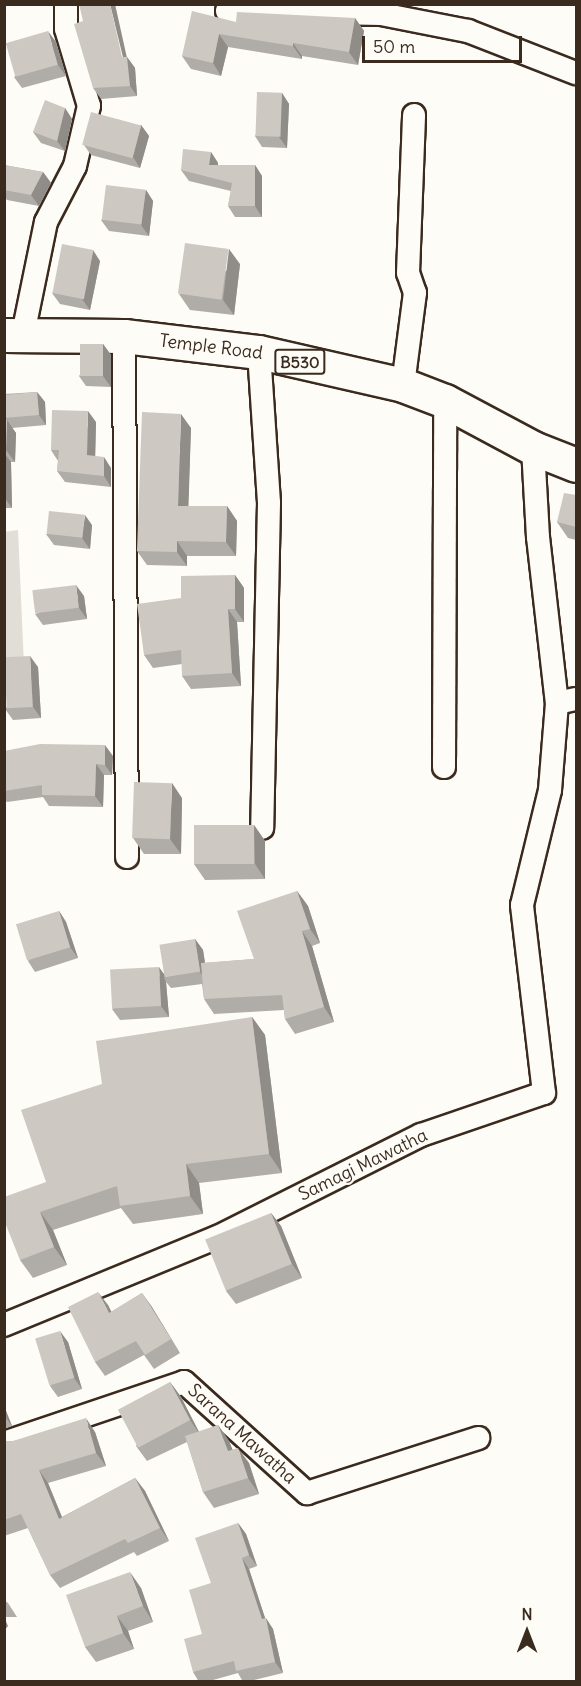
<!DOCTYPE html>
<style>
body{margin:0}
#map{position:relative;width:581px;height:1686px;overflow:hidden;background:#fdfcf7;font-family:Delius,sans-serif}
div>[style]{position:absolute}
.green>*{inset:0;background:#e1ded7}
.roads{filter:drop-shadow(2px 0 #3b2a1e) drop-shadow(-2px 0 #3b2a1e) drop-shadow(0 2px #3b2a1e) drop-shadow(0 -2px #3b2a1e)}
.minor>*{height:22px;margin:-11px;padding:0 11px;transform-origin:11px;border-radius:11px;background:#fdfcf7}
.primary>*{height:33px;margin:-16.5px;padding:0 16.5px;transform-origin:16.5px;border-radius:16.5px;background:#fdfcf7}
.wall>*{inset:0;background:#b0aca7}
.shaded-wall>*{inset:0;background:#908c88}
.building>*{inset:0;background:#cdc8c2;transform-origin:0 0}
span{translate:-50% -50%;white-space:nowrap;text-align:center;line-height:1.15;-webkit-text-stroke:4.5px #fdfcf7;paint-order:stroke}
.shield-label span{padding:2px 4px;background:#fdfcf7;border:2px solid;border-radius:4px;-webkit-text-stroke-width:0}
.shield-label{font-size:16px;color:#3b2a1e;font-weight:700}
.street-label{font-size:18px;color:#3b2a1e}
.frame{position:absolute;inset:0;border:6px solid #3b2a1e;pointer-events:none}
.north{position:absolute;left:497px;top:1602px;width:60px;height:60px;-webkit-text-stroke:4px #fdfcf7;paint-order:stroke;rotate:0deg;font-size:16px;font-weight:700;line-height:24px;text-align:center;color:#3b2a1e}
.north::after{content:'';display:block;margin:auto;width:21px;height:27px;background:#3b2a1e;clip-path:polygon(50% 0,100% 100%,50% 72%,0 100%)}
.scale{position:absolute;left:362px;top:36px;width:160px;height:27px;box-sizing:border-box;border:3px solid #3b2a1e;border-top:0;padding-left:8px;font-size:18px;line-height:21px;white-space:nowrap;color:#3b2a1e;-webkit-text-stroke:4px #fdfcf7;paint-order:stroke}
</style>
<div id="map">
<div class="green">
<div style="clip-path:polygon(18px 530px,24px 666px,4px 669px,4px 532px)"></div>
</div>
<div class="roads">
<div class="minor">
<div style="left:227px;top:11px;width:154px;rotate:1.1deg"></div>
<div style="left:381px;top:14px;width:89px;rotate:11.1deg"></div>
<div style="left:468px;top:31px;width:116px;rotate:21.3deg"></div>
<div style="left:23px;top:334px;width:114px;rotate:-78.4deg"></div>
<div style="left:46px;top:222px;width:63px;rotate:-62.6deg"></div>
<div style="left:75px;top:166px;width:62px;rotate:-76.9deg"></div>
<div style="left:89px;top:106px;width:80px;rotate:-106.6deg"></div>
<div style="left:66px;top:29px;width:25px;rotate:-90deg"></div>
<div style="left:124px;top:336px;width:521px;rotate:89.67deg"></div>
<div style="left:259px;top:352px;width:151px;rotate:86.2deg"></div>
<div style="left:269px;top:503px;width:325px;rotate:91.2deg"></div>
<div style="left:403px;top:385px;width:93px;rotate:-82.6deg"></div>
<div style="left:415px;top:293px;width:21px;rotate:-109deg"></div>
<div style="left:408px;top:273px;width:158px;rotate:-87.8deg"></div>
<div style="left:533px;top:448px;width:89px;rotate:86.8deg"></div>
<div style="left:538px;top:537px;width:167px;rotate:83.5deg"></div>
<div style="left:444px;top:767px;width:366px;rotate:-89.8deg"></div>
<div style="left:4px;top:1325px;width:231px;rotate:-22.4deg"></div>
<div style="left:218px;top:1237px;width:227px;rotate:-26.7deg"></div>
<div style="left:421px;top:1135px;width:130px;rotate:-18.9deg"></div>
<div style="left:544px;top:1093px;width:189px;rotate:-96.7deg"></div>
<div style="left:522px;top:905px;width:118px;rotate:-76.3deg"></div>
<div style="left:550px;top:790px;width:87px;rotate:-85.4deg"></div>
<div style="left:557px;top:703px;width:19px;rotate:-12deg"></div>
<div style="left:4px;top:1443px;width:190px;rotate:-18.7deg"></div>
<div style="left:184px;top:1382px;width:166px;rotate:42.1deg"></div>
<div style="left:307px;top:1493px;width:180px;rotate:-17.8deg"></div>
</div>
<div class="primary">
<div style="left:4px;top:335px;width:120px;rotate:0.5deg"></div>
<div style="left:124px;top:336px;width:136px;rotate:6.8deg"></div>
<div style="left:259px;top:352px;width:148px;rotate:12.9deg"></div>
<div style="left:403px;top:385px;width:45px;rotate:20.9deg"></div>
<div style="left:445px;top:401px;width:100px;rotate:28.1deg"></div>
<div style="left:533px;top:448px;width:46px;rotate:21.6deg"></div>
</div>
</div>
<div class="wall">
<div style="clip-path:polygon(355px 18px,364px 31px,358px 65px,302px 56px,302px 59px,228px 47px,221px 76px,191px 69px,182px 56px,236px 22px)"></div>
<div style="clip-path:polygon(56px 42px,66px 76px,22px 88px,14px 77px)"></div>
<div style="clip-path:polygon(127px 57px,135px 68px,137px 96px,101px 99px,93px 88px)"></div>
<div style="clip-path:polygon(282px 93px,289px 104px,287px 148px,262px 147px,255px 136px)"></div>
<div style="clip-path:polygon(65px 108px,72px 119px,65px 151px,41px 143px,33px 132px)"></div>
<div style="clip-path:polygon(141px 125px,149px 136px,140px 168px,91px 155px,84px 145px)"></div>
<div style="clip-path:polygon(211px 152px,218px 163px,218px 165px,255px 165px,262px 176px,262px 217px,235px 217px,228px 206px,231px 191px,189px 181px,181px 170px)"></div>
<div style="clip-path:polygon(4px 165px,43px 172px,51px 183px,39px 206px,7px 200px,4px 196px)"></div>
<div style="clip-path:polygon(146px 190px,153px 201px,149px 236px,109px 231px,101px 220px)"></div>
<div style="clip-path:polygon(100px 261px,90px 310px,60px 304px,52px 293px)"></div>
<div style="clip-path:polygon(240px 264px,234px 315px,190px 310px,179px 294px)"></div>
<div style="clip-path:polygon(103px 344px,111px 355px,111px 387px,86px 386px,79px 376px)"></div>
<div style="clip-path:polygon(37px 392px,45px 402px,46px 425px,12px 428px,16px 433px,15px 462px,11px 462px,12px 508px,4px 508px,4px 394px)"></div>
<div style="clip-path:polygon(96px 422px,95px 456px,111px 468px,111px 487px,65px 482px,57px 471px,58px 461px,51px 450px)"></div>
<div style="clip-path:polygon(191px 428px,188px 506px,227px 506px,237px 521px,236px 556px,187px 556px,187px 566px,147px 565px,137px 551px)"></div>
<div style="clip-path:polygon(576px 495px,576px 540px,568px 538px,557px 522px)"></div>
<div style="clip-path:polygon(92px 525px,90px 549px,54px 545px,46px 534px)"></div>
<div style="clip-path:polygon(235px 575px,244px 588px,244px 622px,237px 622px,241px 686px,191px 689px,182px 676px,182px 664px,153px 668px,144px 655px)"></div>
<div style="clip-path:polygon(84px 596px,87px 619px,43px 625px,35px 614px)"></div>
<div style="clip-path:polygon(38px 667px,41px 718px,13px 720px,5px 709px)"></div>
<div style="clip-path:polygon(4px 751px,113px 756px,112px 775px,104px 775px,103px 807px,49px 806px,43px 797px,7px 802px,4px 799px)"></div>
<div style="clip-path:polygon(182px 798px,181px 854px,144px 854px,133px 838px)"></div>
<div style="clip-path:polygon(254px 825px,265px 841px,265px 879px,205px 880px,194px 864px)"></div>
<div style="clip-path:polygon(297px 891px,308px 906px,320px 943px,312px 946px,334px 1022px,295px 1034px,285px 1019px,284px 1010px,214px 1014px,204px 999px,202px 984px,171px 988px,166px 982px,169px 1017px,120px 1020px,112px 1009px,163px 974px,195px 939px,203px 950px,205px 963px,254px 959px)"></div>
<div style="clip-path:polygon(59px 911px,66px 922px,78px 958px,35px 972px,28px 961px)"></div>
<div style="clip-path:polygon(252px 1017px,265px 1035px,282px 1173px,199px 1183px,203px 1214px,133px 1224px,121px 1208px,53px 1230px,67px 1265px,33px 1278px,20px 1260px,46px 1182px,102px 1084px)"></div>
<div style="clip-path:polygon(271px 1213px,281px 1226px,302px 1278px,236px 1304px,226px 1291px)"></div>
<div style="clip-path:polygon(142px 1293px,180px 1353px,154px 1369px,144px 1355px,105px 1376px,95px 1362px,108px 1305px,111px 1312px)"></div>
<div style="clip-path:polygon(68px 1342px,82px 1389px,58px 1397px,50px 1386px)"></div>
<div style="clip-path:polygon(170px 1382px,181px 1397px,199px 1432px,218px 1425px,229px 1441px,232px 1449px,249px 1463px,259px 1494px,214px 1508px,203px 1492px,187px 1442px,147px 1461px,136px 1446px)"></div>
<div style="clip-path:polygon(4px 1406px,12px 1426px,4px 1429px)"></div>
<div style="clip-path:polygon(95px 1432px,106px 1466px,48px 1483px,62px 1517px,135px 1478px,145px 1491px,169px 1541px,137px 1556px,134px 1552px,60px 1588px,50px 1575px,28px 1528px,4px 1536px,4px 1441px,13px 1441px)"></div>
<div style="clip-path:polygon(238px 1523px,246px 1534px,257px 1566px,249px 1569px,265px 1618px,273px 1629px,283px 1673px,246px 1682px,243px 1682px,238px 1673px,206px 1682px,199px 1682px,193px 1672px,202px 1634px,211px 1583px)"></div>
<div style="clip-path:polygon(141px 1588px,153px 1622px,128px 1631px,134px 1649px,96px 1662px,85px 1647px)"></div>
<div style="clip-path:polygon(4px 1600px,8px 1603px,17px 1617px,4px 1617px)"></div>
</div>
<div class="shaded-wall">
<div style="clip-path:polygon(110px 4px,115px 4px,127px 58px,127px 57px,135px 68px,137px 96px,130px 86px)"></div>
<div style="clip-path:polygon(355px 18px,364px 31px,358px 65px,349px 52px)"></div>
<div style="clip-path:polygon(48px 31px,56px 42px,66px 76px,58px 65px)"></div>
<div style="clip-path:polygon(219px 34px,228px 47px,221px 76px,213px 63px)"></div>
<div style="clip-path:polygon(293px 43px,302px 56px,302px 59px,293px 46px)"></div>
<div style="clip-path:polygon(282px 93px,289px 104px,287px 148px,279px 137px)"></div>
<div style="clip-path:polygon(65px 108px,72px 119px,65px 151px,57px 141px)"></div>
<div style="clip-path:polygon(141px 125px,149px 136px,140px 168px,133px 157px)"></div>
<div style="clip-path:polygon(211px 152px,218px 163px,217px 176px,209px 165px)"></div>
<div style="clip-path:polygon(255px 165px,262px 176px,262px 217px,255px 206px)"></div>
<div style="clip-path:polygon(43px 172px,51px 183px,39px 206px,31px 195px)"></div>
<div style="clip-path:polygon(146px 190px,153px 201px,149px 236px,141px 225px)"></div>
<div style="clip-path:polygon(229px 249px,240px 264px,234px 315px,223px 300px)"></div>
<div style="clip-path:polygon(93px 250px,100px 261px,90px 310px,82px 299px)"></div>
<div style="clip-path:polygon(103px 344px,111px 355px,111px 387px,103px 376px)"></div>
<div style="clip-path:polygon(37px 392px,45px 402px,46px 425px,39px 415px)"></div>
<div style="clip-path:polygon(88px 411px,96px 422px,95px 466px,87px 455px)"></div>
<div style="clip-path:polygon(181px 414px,191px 428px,188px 520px,178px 506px)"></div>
<div style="clip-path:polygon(7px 420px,16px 433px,15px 462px,6px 450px)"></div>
<div style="clip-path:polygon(4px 453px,11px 462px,12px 508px,4px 497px)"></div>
<div style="clip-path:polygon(104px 457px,111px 468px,111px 487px,104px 476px)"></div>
<div style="clip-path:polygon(227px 506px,237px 521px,236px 556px,226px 542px)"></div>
<div style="clip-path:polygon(85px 515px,92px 525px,90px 549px,82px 538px)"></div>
<div style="clip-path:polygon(177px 541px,187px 556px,187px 566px,177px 552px)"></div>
<div style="clip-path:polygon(235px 575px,244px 588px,244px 622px,235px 609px)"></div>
<div style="clip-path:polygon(76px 585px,84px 596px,87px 619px,79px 608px)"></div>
<div style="clip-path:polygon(228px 609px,237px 622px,241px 686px,232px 673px)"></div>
<div style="clip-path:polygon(30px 656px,38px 667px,41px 718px,33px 707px)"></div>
<div style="clip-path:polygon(105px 745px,113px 756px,112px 775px,105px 765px)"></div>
<div style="clip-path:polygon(96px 764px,104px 775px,103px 807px,95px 796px)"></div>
<div style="clip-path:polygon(172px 783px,182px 798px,181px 854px,170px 839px)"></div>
<div style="clip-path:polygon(254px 825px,265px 841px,265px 879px,255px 864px)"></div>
<div style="clip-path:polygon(297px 891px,308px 906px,320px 943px,310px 929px)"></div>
<div style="clip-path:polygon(59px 911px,66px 922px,78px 958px,70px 947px)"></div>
<div style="clip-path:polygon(302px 931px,312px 946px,334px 1022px,324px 1007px)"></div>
<div style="clip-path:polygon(195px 939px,203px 950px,208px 983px,200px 972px)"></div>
<div style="clip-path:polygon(159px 967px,166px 977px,164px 978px,166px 982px,169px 1017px,161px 1006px)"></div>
<div style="clip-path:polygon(252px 1017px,265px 1035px,282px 1173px,269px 1154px)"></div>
<div style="clip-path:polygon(186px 1164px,199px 1183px,203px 1214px,190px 1196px)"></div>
<div style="clip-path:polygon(40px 1212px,53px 1230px,67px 1265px,54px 1247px)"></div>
<div style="clip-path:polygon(271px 1213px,281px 1226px,302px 1278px,292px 1264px)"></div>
<div style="clip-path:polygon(98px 1292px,108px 1305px,119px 1327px,109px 1313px)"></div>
<div style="clip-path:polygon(142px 1293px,152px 1307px,180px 1353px,171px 1339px)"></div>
<div style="clip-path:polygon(60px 1331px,68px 1342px,82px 1389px,74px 1378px)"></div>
<div style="clip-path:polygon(170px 1382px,181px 1397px,201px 1436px,190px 1420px)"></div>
<div style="clip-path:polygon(4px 1406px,12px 1426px,4px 1415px)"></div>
<div style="clip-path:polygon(86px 1418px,95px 1432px,106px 1466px,96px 1453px)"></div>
<div style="clip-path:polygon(218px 1425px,229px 1441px,239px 1466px,228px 1451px)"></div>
<div style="clip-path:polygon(238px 1448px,249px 1463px,259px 1494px,248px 1478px)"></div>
<div style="clip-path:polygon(39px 1470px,48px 1483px,68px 1532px,59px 1519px)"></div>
<div style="clip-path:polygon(135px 1478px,145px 1491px,169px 1541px,160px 1528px)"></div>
<div style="clip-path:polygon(238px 1523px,246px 1534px,257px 1566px,249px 1555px)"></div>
<div style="clip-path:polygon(242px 1558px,249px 1569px,266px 1621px,266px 1618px,273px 1629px,283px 1673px,275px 1662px)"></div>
<div style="clip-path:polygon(130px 1572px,141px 1588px,153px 1622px,143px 1606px)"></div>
<div style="clip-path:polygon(117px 1616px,128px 1631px,134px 1649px,123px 1633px)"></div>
<div style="clip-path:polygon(4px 1617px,8px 1626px,4px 1631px)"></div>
</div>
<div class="building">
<div style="clip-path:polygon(79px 4px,110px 4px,122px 57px,127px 57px,130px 86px,93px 88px,74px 24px,83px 21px)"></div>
<div style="clip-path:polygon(192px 11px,236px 22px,237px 12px,355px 18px,349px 52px,293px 43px,293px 46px,219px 34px,213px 63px,182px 56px)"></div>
<div style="left:48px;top:31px;width:35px;height:44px;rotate:74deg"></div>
<div style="left:257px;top:92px;width:25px;height:44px;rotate:2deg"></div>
<div style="clip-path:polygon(45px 100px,65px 108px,57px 141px,33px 132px)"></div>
<div style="left:91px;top:112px;width:52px;height:34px;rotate:15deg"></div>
<div style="clip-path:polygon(183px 149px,211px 152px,209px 165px,255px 165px,255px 206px,228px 206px,232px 183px,181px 170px)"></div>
<div style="clip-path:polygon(4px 165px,43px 172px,31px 195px,4px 190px)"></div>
<div style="left:106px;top:185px;width:40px;height:35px;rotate:7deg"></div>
<div style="left:185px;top:243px;width:44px;height:51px;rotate:8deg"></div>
<div style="left:62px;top:244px;width:32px;height:50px;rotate:11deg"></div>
<div style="left:80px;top:344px;width:23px;height:32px"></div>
<div style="left:37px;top:392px;width:23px;height:33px;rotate:85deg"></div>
<div style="clip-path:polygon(52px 410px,88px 411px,87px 455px,104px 457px,104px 476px,57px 471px,59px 450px,51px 450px)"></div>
<div style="clip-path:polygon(142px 412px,181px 414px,178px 506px,227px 506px,226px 542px,177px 541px,177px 552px,137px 551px)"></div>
<div style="clip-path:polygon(4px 420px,7px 420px,6px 450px,4px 450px)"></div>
<div style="clip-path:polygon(564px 493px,576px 495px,576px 527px,557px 522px)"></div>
<div style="left:49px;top:511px;width:36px;height:23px;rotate:6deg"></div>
<div style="clip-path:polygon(235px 575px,235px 609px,228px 609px,232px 673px,182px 676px,181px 650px,144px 655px,137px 604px,181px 598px,181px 576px)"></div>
<div style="left:76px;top:585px;width:23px;height:44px;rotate:83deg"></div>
<div style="left:30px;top:656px;width:51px;height:26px;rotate:87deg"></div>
<div style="clip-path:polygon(40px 744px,105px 745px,105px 765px,96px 764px,95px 796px,42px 795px,42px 785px,4px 791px,4px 751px)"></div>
<div style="left:134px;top:782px;width:38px;height:56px;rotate:2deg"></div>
<div style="left:194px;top:825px;width:60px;height:39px"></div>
<div style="clip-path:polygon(297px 891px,310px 929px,302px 931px,324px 1007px,285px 1019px,282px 995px,204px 999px,201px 963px,254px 959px,237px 911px)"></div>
<div style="left:59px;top:911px;width:38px;height:45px;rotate:73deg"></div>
<div style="left:195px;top:939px;width:33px;height:36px;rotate:81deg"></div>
<div style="left:159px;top:967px;width:39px;height:49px;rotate:87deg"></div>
<div style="clip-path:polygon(252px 1017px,269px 1154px,186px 1164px,190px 1196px,120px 1206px,117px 1186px,40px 1212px,54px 1247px,20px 1260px,4px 1220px,4px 1197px,46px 1182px,21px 1110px,102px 1084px,96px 1041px)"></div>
<div style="left:271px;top:1213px;width:55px;height:71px;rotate:68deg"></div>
<div style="clip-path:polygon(98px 1292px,109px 1313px,142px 1293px,171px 1339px,145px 1355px,136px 1341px,95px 1362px,68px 1307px)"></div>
<div style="left:60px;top:1331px;width:49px;height:26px;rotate:73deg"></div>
<div style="left:170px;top:1382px;width:43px;height:59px;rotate:62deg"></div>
<div style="clip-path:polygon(86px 1418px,96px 1453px,39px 1470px,59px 1519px,135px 1478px,160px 1528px,128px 1543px,125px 1539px,50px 1575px,21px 1514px,4px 1520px,4px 1441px,13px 1441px)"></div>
<div style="clip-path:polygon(218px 1425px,228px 1451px,238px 1448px,248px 1478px,203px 1492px,185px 1436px)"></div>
<div style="clip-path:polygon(238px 1523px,249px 1555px,242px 1558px,262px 1619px,266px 1618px,275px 1662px,236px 1671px,234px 1661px,193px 1672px,184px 1639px,202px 1634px,189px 1590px,211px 1583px,195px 1538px)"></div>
<div style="clip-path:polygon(130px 1572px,143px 1606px,117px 1616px,123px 1633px,85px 1647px,66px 1595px)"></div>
</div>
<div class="shield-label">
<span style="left:300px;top:362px">B530</span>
</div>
<div class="street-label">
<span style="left:211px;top:347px;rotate:7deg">Temple Road</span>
<span style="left:363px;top:1165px;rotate:-26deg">Samagi Mawatha</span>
<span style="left:242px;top:1434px;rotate:42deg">Sarana Mawatha</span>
</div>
<div class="frame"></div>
<div class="north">N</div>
<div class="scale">50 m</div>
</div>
